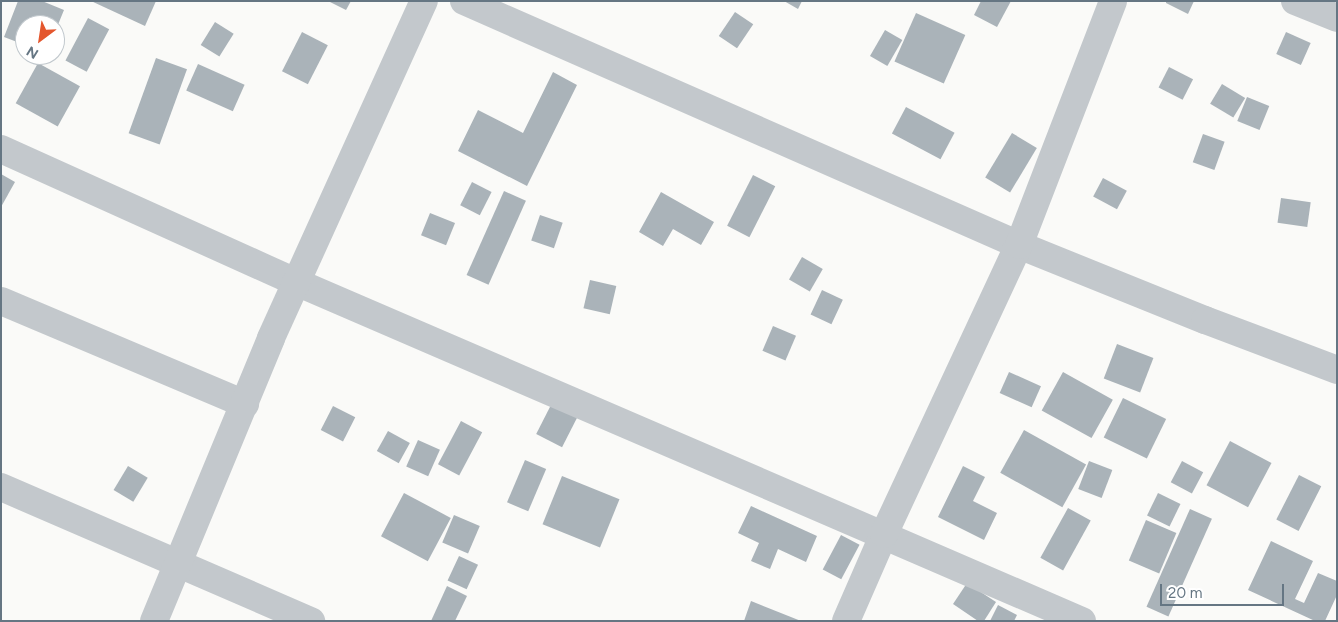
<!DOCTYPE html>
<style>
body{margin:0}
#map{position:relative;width:1338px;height:622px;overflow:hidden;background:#fafaf8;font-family:Figtree,sans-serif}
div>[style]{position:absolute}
.building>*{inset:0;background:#aab3b9;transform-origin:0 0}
.minor>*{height:28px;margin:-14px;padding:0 14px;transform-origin:14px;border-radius:14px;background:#c3c8cc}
span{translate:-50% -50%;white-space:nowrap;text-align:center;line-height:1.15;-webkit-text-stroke:5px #fff;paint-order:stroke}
.frame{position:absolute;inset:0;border:2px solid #657683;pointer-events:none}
.north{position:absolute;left:15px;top:15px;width:50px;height:50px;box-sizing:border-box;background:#fff;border:1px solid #c1c8cd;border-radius:50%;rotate:211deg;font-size:14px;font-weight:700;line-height:20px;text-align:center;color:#657683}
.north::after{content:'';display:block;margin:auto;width:18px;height:22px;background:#e4572e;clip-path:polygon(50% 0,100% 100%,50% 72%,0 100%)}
.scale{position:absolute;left:1160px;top:584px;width:124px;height:22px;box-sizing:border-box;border:2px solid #657683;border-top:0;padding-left:6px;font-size:15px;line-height:18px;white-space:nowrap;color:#657683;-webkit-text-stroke:4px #fff;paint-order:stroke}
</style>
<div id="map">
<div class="building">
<div style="clip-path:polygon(18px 1px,42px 1px,64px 10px,55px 32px,55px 25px,25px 25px,25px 45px,4px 37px)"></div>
<div style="clip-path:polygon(91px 1px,156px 1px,145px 26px)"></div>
<div style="clip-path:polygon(328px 1px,351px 1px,346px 10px)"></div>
<div style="clip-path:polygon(784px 1px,802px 1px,798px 9px)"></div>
<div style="clip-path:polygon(981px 1px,1011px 1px,997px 27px,974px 15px)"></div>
<div style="clip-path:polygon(1166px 1px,1194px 1px,1188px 14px,1166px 3px)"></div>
<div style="left:735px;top:12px;width:22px;height:29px;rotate:34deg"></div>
<div style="left:916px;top:13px;width:54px;height:53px;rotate:24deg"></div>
<div style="left:88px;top:18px;width:24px;height:48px;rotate:28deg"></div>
<div style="left:215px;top:22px;width:22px;height:27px;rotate:32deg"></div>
<div style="left:885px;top:30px;width:20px;height:30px;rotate:30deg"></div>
<div style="left:302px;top:32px;width:29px;height:44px;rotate:27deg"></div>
<div style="left:1286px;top:32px;width:27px;height:24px;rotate:24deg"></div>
<div style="left:156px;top:58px;width:33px;height:80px;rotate:20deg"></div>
<div style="left:38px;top:63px;width:48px;height:46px;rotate:29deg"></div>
<div style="left:198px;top:64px;width:51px;height:29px;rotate:24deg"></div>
<div style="left:1169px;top:67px;width:27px;height:23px;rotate:27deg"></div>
<div style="clip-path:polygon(553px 72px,577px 85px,527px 186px,458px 151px,478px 110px,523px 133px)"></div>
<div style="left:1222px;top:84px;width:27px;height:23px;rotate:31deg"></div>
<div style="left:1247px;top:97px;width:24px;height:26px;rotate:22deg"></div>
<div style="left:906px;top:107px;width:55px;height:30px;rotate:28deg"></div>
<div style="left:1012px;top:133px;width:29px;height:52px;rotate:31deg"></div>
<div style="left:1203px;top:134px;width:23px;height:30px;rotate:20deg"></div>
<div style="clip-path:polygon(1px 174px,15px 182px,1px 207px)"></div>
<div style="left:753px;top:175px;width:25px;height:57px;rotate:27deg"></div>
<div style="left:1103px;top:178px;width:27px;height:21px;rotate:28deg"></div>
<div style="left:472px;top:182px;width:22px;height:26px;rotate:27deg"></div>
<div style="left:504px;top:191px;width:24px;height:92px;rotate:24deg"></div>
<div style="clip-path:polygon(661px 192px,714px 222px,701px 245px,673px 229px,663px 246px,639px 232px)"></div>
<div style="left:1281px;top:198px;width:30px;height:25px;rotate:8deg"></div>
<div style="left:430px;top:213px;width:27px;height:24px;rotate:22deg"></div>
<div style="left:540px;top:215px;width:24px;height:27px;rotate:19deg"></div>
<div style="left:802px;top:257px;width:24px;height:26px;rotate:30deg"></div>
<div style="left:590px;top:280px;width:27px;height:29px;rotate:13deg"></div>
<div style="left:822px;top:290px;width:23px;height:27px;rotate:25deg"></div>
<div style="left:773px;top:326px;width:25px;height:27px;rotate:23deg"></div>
<div style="left:1117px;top:344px;width:39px;height:37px;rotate:21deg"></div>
<div style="left:1009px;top:372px;width:35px;height:23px;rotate:24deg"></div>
<div style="left:1063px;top:372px;width:57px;height:44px;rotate:29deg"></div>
<div style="left:1123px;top:398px;width:48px;height:44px;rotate:26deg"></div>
<div style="left:553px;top:401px;width:29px;height:37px;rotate:27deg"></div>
<div style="left:333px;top:406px;width:25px;height:27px;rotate:27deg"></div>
<div style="left:461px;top:421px;width:24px;height:49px;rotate:28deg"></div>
<div style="left:1024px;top:430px;width:71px;height:49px;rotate:29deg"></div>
<div style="left:388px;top:431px;width:25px;height:23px;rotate:29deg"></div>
<div style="left:418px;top:440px;width:24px;height:29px;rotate:24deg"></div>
<div style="left:1230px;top:441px;width:47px;height:50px;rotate:28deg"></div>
<div style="left:525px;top:460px;width:23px;height:46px;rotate:23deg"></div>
<div style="left:1089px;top:461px;width:25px;height:30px;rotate:21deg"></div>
<div style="left:1182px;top:461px;width:24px;height:24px;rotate:28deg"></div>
<div style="left:128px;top:466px;width:23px;height:28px;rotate:31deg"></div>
<div style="clip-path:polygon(963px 466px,985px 477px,973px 501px,997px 513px,984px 540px,938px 517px)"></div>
<div style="left:1299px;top:475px;width:25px;height:50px;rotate:27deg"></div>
<div style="left:562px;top:476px;width:62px;height:52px;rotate:22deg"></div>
<div style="left:404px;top:493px;width:53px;height:49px;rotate:28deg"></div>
<div style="left:1158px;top:493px;width:25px;height:25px;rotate:26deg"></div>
<div style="clip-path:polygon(751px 506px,817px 536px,806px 562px,778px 549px,770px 569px,751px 561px,759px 543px,738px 533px)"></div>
<div style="left:1068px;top:508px;width:26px;height:57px;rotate:29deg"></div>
<div style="left:1190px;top:509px;width:24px;height:107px;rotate:24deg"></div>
<div style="left:454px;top:515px;width:28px;height:30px;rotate:23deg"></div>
<div style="left:1146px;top:520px;width:33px;height:44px;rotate:23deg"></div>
<div style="left:841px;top:535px;width:21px;height:39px;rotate:28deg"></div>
<div style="clip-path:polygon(1271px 541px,1313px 561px,1295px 599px,1304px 603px,1318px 573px,1337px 581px,1337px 595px,1325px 621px,1315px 621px,1248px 590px)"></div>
<div style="left:459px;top:556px;width:21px;height:27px;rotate:25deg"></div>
<div style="clip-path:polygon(967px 583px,996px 602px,984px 621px,978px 621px,953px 604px)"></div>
<div style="clip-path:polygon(447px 586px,467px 596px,455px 621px,431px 621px)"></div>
<div style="clip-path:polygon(751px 601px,801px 621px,744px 621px)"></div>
<div style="clip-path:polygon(998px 605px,1017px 615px,1014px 621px,990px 621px)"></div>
</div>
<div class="minor">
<div style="left:464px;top:1px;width:606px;rotate:23.73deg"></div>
<div style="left:1019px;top:245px;width:201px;rotate:22deg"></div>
<div style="left:1205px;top:320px;width:141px;rotate:20.7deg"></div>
<div style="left:1295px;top:1px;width:45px;rotate:22deg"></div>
<div style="left:1px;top:149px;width:324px;rotate:24.3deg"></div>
<div style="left:296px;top:282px;width:856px;rotate:23.33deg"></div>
<div style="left:1px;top:301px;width:265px;rotate:22.9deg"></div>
<div style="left:1px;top:487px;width:338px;rotate:23.4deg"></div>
<div style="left:154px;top:621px;width:306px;rotate:-67.5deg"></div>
<div style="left:271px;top:338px;width:370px;rotate:-65.6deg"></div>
<div style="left:846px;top:621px;width:95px;rotate:-66.4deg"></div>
<div style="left:884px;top:534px;width:319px;rotate:-65deg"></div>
<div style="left:1019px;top:245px;width:261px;rotate:-68.9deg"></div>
</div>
<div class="frame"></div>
<div class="north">N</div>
<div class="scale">20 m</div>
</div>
